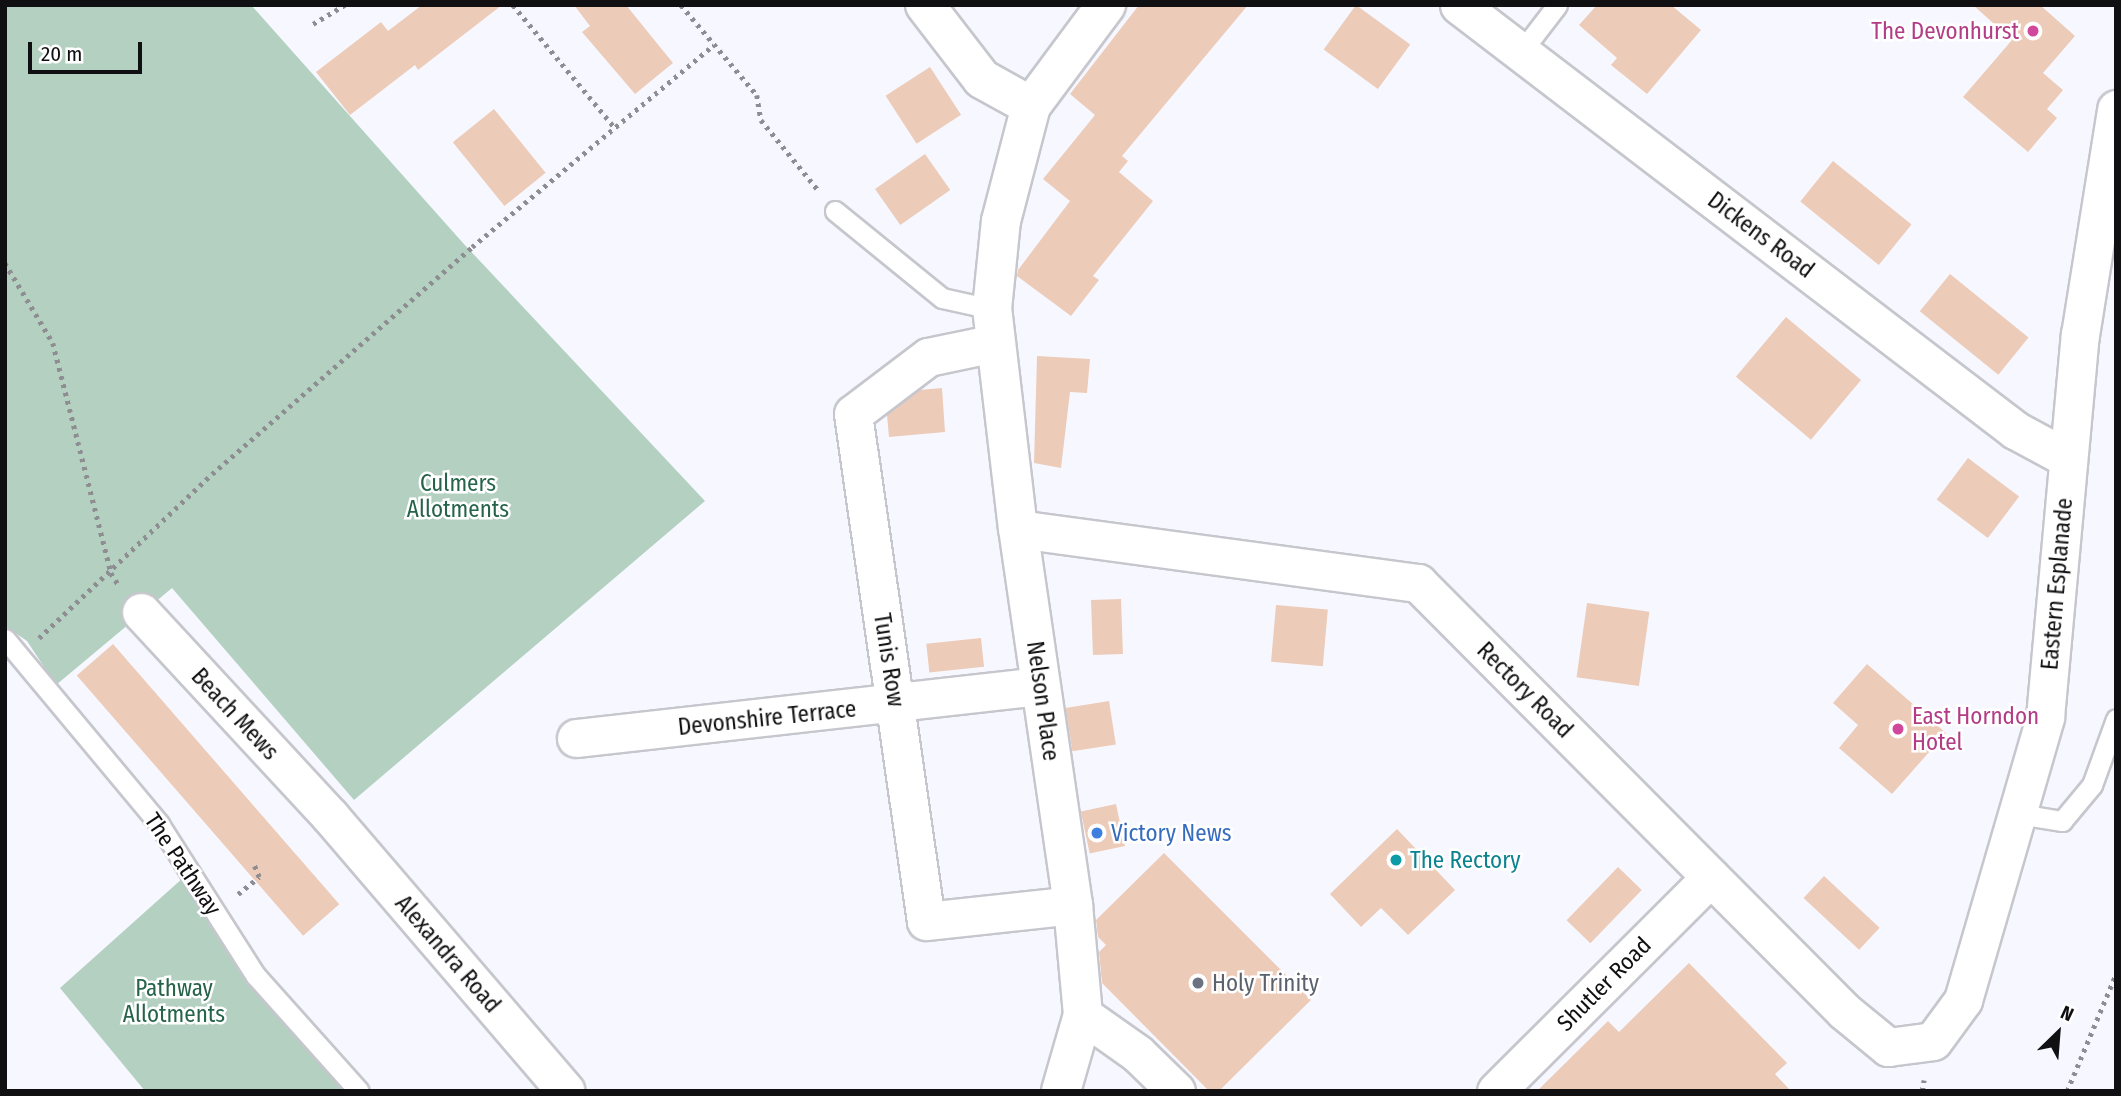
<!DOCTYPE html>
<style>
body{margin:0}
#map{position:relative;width:2121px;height:1096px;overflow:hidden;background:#f7f8ff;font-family:"Fira Sans Condensed",sans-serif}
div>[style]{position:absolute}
.green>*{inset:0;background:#b3d0c1}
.building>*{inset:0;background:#eccbb8;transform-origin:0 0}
.path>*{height:4.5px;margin-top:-2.25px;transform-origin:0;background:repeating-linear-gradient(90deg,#8d8d92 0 3.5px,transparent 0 8.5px)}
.roads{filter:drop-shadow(2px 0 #c6c6cd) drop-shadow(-2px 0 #c6c6cd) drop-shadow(0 2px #c6c6cd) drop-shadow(0 -2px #c6c6cd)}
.service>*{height:19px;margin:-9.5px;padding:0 9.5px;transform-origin:9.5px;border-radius:9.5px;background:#fff}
.minor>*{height:37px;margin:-18.5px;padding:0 18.5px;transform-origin:18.5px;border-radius:18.5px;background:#fff}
.tertiary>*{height:38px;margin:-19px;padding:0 19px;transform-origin:19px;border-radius:19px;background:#fff}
.secondary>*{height:38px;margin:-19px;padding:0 19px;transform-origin:19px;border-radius:19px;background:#fff}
.dots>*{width:19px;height:19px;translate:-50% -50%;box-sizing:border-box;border:4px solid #fff;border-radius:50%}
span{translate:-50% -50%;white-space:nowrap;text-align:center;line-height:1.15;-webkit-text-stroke:5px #fff;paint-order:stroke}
.hotel-label{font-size:23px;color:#b23c85}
.right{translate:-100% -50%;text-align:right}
.left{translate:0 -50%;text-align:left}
.street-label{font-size:23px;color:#101012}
.park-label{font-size:23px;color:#26634a}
.shop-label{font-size:23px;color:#366cbe}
.culture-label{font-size:23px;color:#0d838f}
.worship-label{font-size:23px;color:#5b616d}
.frame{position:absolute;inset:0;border:7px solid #101012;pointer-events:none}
.north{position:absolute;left:2023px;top:998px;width:70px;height:70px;-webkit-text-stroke:5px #fff;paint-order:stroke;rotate:25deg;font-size:19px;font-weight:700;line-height:28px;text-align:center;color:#101012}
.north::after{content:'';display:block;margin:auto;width:24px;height:32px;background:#101012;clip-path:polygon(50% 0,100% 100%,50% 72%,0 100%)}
.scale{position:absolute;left:28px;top:42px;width:114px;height:32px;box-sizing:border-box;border:4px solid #101012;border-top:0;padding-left:9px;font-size:21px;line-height:24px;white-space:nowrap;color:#101012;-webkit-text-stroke:5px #fff;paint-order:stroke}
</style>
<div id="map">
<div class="green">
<div style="clip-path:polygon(5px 5px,251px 5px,463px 243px,705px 501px,354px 800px,172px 588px,56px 685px,27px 641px,5px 626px)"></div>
<div style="clip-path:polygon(184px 877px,349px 1091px,145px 1091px,60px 988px)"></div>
</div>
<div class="building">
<div style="clip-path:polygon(422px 5px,502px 5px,418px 70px,415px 65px,350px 115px,316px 72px,381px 22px,388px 31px)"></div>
<div style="clip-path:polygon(574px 5px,626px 5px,673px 63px,635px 94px,582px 32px,590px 26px)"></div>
<div style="clip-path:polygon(1139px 5px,1248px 5px,1122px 156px,1128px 161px,1119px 172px,1153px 201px,1093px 276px,1099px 280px,1071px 316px,1017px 276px,1018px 270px,1070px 201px,1043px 179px,1095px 115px,1070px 94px)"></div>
<div style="left:1356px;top:5px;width:67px;height:55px;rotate:36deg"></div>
<div style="clip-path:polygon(1597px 5px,1671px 5px,1701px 30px,1647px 94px,1611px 65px,1617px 58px,1579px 25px)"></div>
<div style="clip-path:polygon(1973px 5px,2040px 5px,2075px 36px,2043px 73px,2063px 90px,2047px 109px,2057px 118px,2028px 152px,1963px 97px,2012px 40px)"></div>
<div style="left:930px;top:67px;width:57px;height:53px;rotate:57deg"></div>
<div style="left:494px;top:109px;width:82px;height:53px;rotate:51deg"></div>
<div style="left:925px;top:154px;width:44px;height:61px;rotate:55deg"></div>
<div style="left:1833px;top:161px;width:101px;height:52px;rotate:39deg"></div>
<div style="left:1950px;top:274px;width:101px;height:48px;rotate:39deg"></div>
<div style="left:1786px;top:317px;width:98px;height:78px;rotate:40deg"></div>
<div style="clip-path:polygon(1037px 356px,1090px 359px,1087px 393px,1070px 392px,1061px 468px,1034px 463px)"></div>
<div style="clip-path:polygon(942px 388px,945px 432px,889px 437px,887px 415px,919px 390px)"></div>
<div style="left:1968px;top:458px;width:64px;height:52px;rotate:37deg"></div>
<div style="left:1121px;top:599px;width:55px;height:30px;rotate:88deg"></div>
<div style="left:1587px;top:603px;width:63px;height:75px;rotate:8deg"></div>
<div style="left:1276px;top:605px;width:52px;height:57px;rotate:5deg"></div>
<div style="left:981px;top:638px;width:29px;height:55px;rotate:84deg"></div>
<div style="left:113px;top:644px;width:345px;height:48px;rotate:49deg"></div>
<div style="clip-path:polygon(1867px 664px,1946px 733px,1892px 794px,1839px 748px,1858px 725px,1833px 703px)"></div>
<div style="left:1109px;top:701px;width:44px;height:44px;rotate:81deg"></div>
<div style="left:1116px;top:804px;width:43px;height:36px;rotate:78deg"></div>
<div style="clip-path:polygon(1397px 829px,1455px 890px,1408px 935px,1381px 908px,1361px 927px,1330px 894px)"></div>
<div style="clip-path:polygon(1164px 853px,1311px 1000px,1219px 1091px,1209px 1091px,1102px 983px,1099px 952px,1106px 945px,1098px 937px,1096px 920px)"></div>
<div style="left:1618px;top:867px;width:33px;height:74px;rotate:44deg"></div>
<div style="left:1824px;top:876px;width:76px;height:30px;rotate:43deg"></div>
<div style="clip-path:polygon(1689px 963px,1787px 1063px,1775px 1074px,1791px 1091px,1537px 1091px,1608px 1021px,1619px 1032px)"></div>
</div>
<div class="path">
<div style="left:513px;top:5px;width:160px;rotate:50.3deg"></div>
<div style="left:681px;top:5px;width:118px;rotate:49.8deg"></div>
<div style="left:757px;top:95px;width:25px;rotate:81deg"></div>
<div style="left:761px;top:120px;width:90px;rotate:50.8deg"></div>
<div style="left:313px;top:24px;width:37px;rotate:-31deg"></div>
<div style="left:5px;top:263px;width:93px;rotate:59deg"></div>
<div style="left:53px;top:343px;width:237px;rotate:75.8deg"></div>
<div style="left:111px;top:573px;width:13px;rotate:58deg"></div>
<div style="left:39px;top:638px;width:238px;rotate:-43.5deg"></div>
<div style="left:212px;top:474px;width:345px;rotate:-41.1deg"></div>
<div style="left:472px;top:247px;width:315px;rotate:-39.9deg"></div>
<div style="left:238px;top:894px;width:27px;rotate:-39deg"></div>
<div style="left:259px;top:877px;width:15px;rotate:-113deg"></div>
<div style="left:1922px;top:1091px;width:11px;rotate:-80deg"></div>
<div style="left:2067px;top:1091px;width:127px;rotate:-67.3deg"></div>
</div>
<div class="roads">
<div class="service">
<div style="left:1521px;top:52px;width:59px;rotate:-52.5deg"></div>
<div style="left:835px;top:211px;width:138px;rotate:39.1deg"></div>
<div style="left:942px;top:298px;width:51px;rotate:12.4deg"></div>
<div style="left:5px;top:639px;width:241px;rotate:50.2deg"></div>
<div style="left:159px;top:824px;width:180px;rotate:57.5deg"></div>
<div style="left:256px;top:976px;width:154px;rotate:48.2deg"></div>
<div style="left:2019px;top:814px;width:44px;rotate:9.2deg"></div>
<div style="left:2062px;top:821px;width:47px;rotate:-50.2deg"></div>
<div style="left:2092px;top:785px;width:70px;rotate:-70deg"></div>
</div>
<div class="minor">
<div style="left:1459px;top:5px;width:700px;rotate:37.39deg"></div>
<div style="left:2015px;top:430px;width:59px;rotate:28.3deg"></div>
<div style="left:995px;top:343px;width:68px;rotate:168.2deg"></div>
<div style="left:928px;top:357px;width:94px;rotate:142.8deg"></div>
<div style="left:853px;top:414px;width:512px;rotate:81.81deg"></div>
<div style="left:926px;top:921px;width:148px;rotate:-6.2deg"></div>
<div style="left:1018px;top:529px;width:404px;rotate:7.7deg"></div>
<div style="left:1418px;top:583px;width:604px;rotate:45.13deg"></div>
<div style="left:1844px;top:1011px;width:57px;rotate:39.3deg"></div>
<div style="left:1888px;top:1047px;width:45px;rotate:-7.6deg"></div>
<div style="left:1933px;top:1041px;width:51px;rotate:-53.8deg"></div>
<div style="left:1963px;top:1000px;width:295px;rotate:-73.8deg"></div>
<div style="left:2045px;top:717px;width:384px;rotate:-84.8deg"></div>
<div style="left:2080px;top:335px;width:229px;rotate:-80.9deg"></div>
<div style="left:141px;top:612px;width:278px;rotate:47.2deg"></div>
<div style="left:330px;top:816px;width:362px;rotate:49.4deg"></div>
<div style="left:576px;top:738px;width:467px;rotate:-6.4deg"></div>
<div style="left:1083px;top:1015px;width:67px;rotate:35.3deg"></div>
<div style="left:1138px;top:1054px;width:53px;rotate:44.2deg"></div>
<div style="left:1496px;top:1091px;width:303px;rotate:-44.9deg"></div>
</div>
<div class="tertiary">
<div style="left:925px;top:5px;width:93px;rotate:52.4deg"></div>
<div style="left:982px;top:79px;width:56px;rotate:28.9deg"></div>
</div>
<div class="secondary">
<div style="left:1061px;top:1091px;width:79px;rotate:-73.9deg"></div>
<div style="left:1083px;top:1015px;width:110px;rotate:-95.2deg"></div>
<div style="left:1073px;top:905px;width:380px;rotate:-98.3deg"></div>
<div style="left:1018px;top:529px;width:222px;rotate:-96.7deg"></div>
<div style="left:992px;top:309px;width:88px;rotate:-84.2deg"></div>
<div style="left:1001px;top:221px;width:119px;rotate:-75.4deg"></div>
<div style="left:1031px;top:106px;width:126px;rotate:-53.4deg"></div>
</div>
</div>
<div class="dots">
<div style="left:2033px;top:31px;background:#d1479c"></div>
<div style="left:1898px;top:729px;background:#d1479c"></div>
<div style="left:1097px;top:833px;background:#3f7fe0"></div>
<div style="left:1396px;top:860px;background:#0f9aa8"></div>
<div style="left:1198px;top:983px;background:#6b7280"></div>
</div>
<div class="hotel-label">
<span class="right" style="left:2019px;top:31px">The Devonhurst</span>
<span class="left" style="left:1912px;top:729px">East Horndon<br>Hotel</span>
</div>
<div class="street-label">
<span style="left:1761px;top:235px;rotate:37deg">Dickens Road</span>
<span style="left:2057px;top:584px;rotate:-85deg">Eastern Esplanade</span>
<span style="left:889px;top:660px;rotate:81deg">Tunis Row</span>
<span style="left:1525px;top:690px;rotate:45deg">Rectory Road</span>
<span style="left:1043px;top:701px;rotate:82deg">Nelson Place</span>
<span style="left:235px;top:714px;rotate:47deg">Beach Mews</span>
<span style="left:767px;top:718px;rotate:-6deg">Devonshire Terrace</span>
<span style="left:183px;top:864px;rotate:56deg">The Pathway</span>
<span style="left:448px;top:954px;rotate:49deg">Alexandra Road</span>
<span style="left:1604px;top:984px;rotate:-45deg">Shutler Road</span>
</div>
<div class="park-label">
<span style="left:458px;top:496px">Culmers<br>Allotments</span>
<span style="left:174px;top:1001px">Pathway<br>Allotments</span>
</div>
<div class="shop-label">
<span class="left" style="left:1111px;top:833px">Victory News</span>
</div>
<div class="culture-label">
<span class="left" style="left:1410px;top:860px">The Rectory</span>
</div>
<div class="worship-label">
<span class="left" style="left:1212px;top:983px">Holy Trinity</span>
</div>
<div class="frame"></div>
<div class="north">N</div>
<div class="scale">20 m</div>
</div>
